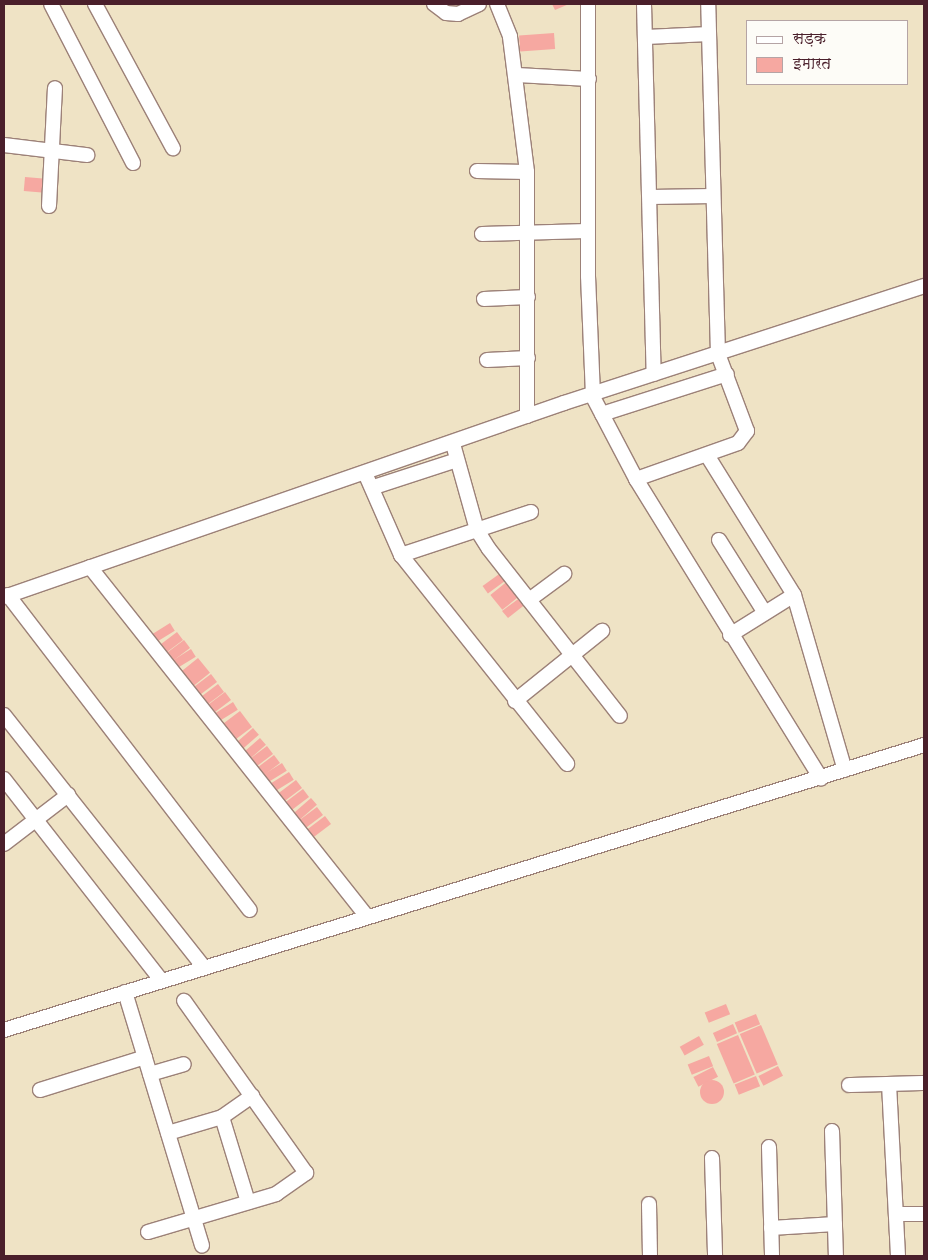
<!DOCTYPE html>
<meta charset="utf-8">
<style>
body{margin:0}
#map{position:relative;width:928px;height:1260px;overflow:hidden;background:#efe3c5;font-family:Dekko,"Playpen Sans Deva",sans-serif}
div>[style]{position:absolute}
.building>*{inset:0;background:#f6a8a1;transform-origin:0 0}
.round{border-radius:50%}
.roads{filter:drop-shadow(1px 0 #9c8178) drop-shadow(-1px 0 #9c8178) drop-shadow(0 1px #9c8178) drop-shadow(0 -1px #9c8178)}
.minor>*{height:14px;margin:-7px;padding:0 7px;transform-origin:7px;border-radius:7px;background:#fff}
span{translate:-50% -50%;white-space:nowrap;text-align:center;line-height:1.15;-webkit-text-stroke:4px #fdfcf7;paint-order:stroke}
.frame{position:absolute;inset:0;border:5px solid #4a1f2b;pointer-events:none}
.legend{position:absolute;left:746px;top:20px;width:162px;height:65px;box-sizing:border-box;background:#fdfcf7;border:1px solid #b5a4a5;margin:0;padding:6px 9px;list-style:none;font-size:15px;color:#4a1f2b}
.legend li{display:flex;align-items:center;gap:10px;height:25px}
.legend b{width:25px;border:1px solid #b5a4a5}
</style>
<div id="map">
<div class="building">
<div style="clip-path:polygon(552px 4px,569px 4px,555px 10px)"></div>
<div style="left:554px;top:33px;width:16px;height:35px;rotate:86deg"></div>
<div style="left:25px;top:177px;width:21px;height:14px;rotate:5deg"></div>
<div style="left:502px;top:572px;width:9px;height:24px;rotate:54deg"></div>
<div style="left:509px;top:580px;width:19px;height:24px;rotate:51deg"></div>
<div style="clip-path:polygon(521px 597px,527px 603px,508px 618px,502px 611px)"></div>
<div style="left:170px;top:623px;width:9px;height:23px;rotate:58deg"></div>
<div style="left:177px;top:632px;width:10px;height:22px;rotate:53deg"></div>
<div style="left:184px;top:640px;width:10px;height:23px;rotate:53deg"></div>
<div style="left:191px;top:649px;width:9px;height:24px;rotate:58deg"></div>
<div style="left:198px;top:658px;width:19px;height:22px;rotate:51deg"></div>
<div style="left:211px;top:674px;width:10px;height:22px;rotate:53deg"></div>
<div style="left:218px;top:684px;width:10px;height:22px;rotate:53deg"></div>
<div style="left:225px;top:692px;width:10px;height:22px;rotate:53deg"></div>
<div style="left:233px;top:702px;width:9px;height:23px;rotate:58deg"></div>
<div style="left:240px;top:711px;width:20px;height:22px;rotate:53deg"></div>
<div style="left:253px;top:728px;width:9px;height:22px;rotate:49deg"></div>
<div style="left:260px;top:738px;width:9px;height:22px;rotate:49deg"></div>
<div style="left:267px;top:746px;width:10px;height:22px;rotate:53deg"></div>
<div style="left:274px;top:755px;width:10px;height:22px;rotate:53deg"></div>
<div style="left:282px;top:763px;width:9px;height:23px;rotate:58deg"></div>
<div style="left:289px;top:772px;width:9px;height:23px;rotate:58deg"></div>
<div style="left:296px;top:780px;width:10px;height:22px;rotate:53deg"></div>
<div style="left:303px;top:789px;width:10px;height:22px;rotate:53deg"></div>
<div style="left:311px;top:798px;width:9px;height:22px;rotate:49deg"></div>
<div style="left:317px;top:807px;width:10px;height:23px;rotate:53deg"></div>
<div style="left:325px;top:816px;width:10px;height:22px;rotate:53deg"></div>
<div style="left:726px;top:1004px;width:11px;height:23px;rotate:68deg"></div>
<div style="left:756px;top:1014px;width:11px;height:23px;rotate:68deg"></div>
<div style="left:733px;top:1024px;width:10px;height:22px;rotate:66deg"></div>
<div style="left:761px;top:1025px;width:43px;height:23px;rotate:67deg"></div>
<div style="left:738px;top:1035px;width:43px;height:23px;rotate:67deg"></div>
<div style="left:699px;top:1036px;width:10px;height:22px;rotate:61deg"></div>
<div style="left:709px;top:1056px;width:11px;height:23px;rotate:68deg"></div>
<div style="left:778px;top:1066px;width:11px;height:22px;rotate:63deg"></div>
<div style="left:713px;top:1067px;width:11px;height:22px;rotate:63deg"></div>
<div style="left:756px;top:1076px;width:11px;height:23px;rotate:68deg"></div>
<div class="round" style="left:700px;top:1080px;width:24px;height:24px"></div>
</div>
<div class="roads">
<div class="minor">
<div style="left:51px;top:4px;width:179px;rotate:62.7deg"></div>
<div style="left:95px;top:4px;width:164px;rotate:61.6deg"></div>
<div style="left:434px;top:4px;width:15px;rotate:37deg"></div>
<div style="left:446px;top:13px;width:12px;rotate:5deg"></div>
<div style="left:458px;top:14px;width:23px;rotate:-25deg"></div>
<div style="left:497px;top:4px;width:35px;rotate:68deg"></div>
<div style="left:510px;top:37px;width:136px;rotate:82.8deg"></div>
<div style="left:527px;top:172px;width:244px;rotate:90deg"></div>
<div style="left:588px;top:4px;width:272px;rotate:90deg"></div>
<div style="left:588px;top:276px;width:121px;rotate:87.6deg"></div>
<div style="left:593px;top:397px;width:93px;rotate:62.3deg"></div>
<div style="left:636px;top:479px;width:352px;rotate:58.3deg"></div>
<div style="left:644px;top:4px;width:370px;rotate:88.5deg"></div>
<div style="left:646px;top:37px;width:63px;rotate:-2.7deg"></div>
<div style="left:517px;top:75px;width:72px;rotate:3.2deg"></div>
<div style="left:4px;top:145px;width:84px;rotate:6.9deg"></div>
<div style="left:477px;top:171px;width:50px;rotate:1.1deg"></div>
<div style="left:650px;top:197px;width:63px;rotate:-0.9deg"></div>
<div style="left:49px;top:206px;width:118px;rotate:-87.1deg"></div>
<div style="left:482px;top:234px;width:105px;rotate:-1.6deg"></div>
<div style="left:484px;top:299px;width:44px;rotate:-2.6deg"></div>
<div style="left:487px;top:360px;width:41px;rotate:-2.8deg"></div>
<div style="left:602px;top:414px;width:131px;rotate:-17.7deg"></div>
<div style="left:453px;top:444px;width:89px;rotate:74.4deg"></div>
<div style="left:477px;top:530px;width:22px;rotate:58deg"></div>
<div style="left:489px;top:549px;width:212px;rotate:51.9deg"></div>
<div style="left:707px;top:455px;width:165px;rotate:58.1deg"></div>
<div style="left:794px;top:595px;width:182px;rotate:73.8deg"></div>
<div style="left:365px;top:473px;width:90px;rotate:66.3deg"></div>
<div style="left:401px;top:555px;width:267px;rotate:51.5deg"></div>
<div style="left:636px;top:479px;width:108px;rotate:-19.4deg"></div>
<div style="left:738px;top:443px;width:15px;rotate:-53deg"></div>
<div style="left:747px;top:431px;width:82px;rotate:-110.6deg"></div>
<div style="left:718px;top:354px;width:350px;rotate:-91.6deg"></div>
<div style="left:374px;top:487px;width:87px;rotate:-18deg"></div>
<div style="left:719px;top:540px;width:86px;rotate:57.8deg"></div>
<div style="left:401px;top:555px;width:137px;rotate:-18.3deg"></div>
<div style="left:90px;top:567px;width:446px;rotate:51.6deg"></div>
<div style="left:8px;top:595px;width:397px;rotate:52.5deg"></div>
<div style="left:4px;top:597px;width:593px;rotate:-19.11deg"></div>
<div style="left:564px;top:403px;width:379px;rotate:-18deg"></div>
<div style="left:529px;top:600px;width:44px;rotate:-36.6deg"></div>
<div style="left:730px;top:635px;width:75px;rotate:-32deg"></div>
<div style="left:515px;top:701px;width:112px;rotate:-38.8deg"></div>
<div style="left:4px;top:715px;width:322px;rotate:51.6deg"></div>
<div style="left:4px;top:779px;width:255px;rotate:52deg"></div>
<div style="left:4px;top:844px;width:81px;rotate:-37.4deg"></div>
<div style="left:125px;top:992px;width:265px;rotate:73.1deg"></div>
<div style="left:4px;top:1030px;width:963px;rotate:-17.21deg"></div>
<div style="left:150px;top:1074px;width:35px;rotate:-16deg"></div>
<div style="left:889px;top:1084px;width:172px;rotate:87deg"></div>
<div style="left:849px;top:1085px;width:75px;rotate:-1.5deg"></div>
<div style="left:40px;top:1090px;width:110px;rotate:-17.4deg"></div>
<div style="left:222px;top:1117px;width:89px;rotate:73deg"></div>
<div style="left:832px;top:1131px;width:125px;rotate:88.2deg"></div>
<div style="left:168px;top:1133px;width:56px;rotate:-16.5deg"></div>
<div style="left:222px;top:1117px;width:37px;rotate:-35deg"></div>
<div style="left:769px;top:1147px;width:109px;rotate:88.4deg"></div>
<div style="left:712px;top:1158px;width:98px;rotate:88.2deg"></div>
<div style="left:649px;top:1204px;width:52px;rotate:88.9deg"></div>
<div style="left:896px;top:1214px;width:28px"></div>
<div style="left:771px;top:1228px;width:64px;rotate:-3.6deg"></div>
<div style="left:148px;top:1232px;width:134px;rotate:-16.5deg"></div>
<div style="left:276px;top:1194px;width:37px;rotate:-35deg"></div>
<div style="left:306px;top:1173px;width:211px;rotate:-125.3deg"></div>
</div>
</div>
<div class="frame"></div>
<ul class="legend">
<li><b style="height:6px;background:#fff"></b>सड़क</li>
<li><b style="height:14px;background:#f6a8a1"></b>इमारत</li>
</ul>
</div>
